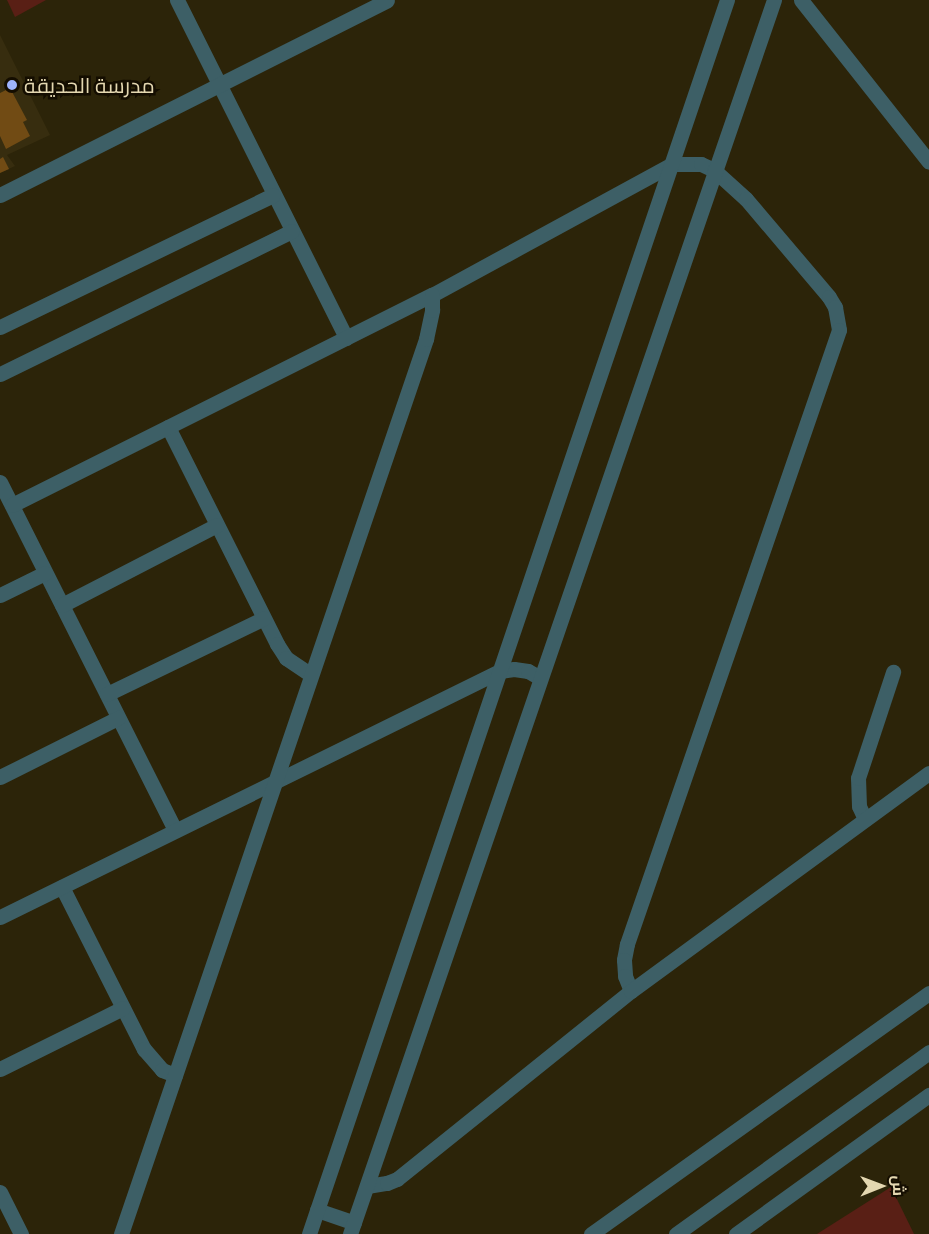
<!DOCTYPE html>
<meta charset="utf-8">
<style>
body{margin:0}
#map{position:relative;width:929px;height:1234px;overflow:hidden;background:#2c2409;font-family:"Titillium Web",Cairo,sans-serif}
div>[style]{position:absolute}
.built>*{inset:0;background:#372d0f}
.green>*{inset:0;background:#591f15}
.building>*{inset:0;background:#714b14}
.minor>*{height:15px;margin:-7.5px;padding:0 7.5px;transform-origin:7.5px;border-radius:7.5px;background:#3d5f66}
.tertiary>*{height:15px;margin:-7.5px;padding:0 7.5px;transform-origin:7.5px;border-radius:7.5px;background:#3d5f66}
.dots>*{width:16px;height:16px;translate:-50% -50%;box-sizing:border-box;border:3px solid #140d00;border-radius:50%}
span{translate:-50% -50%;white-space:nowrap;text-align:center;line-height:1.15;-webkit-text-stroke:5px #140d00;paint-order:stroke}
.poi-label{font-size:21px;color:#e4d7b0}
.left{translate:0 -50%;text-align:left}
.north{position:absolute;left:851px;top:1156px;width:60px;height:60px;-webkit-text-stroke:4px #140d00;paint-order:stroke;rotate:89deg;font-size:16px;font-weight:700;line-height:24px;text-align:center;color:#e4d7b0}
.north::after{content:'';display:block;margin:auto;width:21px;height:27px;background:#e4d7b0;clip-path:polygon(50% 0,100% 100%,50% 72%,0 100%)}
</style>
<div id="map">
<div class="built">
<div style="clip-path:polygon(0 35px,50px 135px,7px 155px,15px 166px,0 173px)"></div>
</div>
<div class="green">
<div style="clip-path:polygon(7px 0,46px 0,15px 17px)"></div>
<div style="clip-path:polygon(891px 1187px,914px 1234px,817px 1234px)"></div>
</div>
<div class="building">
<div style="clip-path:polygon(10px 88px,27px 120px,23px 122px,30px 136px,6px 149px,0 136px,0 93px)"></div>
<div style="clip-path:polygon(3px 157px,9px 169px,0 173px,0 159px)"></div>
</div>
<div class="minor">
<div style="left:177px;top:0;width:378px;rotate:63.4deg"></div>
<div style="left:801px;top:0;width:206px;rotate:51.7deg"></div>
<div style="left:0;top:195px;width:433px;rotate:-26.7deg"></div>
<div style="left:168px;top:427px;width:243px;rotate:63.3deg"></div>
<div style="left:277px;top:644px;width:17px;rotate:57deg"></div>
<div style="left:286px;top:658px;width:30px;rotate:34deg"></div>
<div style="left:0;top:482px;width:390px;rotate:63.3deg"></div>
<div style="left:12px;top:505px;width:470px;rotate:-26.6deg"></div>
<div style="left:432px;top:295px;width:273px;rotate:-28.6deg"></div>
<div style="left:672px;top:164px;width:29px"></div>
<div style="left:701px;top:164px;width:14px;rotate:25deg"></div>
<div style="left:714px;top:170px;width:43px;rotate:42.2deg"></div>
<div style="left:746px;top:199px;width:128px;rotate:49.7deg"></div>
<div style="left:829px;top:297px;width:12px;rotate:59deg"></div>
<div style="left:835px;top:307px;width:23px;rotate:80deg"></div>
<div style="left:839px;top:330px;width:650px;rotate:109.05deg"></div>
<div style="left:627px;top:944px;width:16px;rotate:101deg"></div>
<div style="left:624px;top:960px;width:16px;rotate:86deg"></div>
<div style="left:625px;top:976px;width:16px;rotate:68deg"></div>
<div style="left:0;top:595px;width:50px;rotate:-26.1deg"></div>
<div style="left:62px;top:605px;width:174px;rotate:-27.3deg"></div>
<div style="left:107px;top:694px;width:174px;rotate:-25.8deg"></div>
<div style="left:0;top:777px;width:132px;rotate:-26.6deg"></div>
<div style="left:865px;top:819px;width:14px;rotate:-115deg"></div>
<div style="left:859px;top:806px;width:28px;rotate:-92deg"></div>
<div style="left:858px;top:778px;width:112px;rotate:-71.7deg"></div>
<div style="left:62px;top:887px;width:182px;rotate:63.2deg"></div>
<div style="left:144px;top:1049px;width:28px;rotate:49deg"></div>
<div style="left:162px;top:1070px;width:14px;rotate:21deg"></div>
<div style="left:0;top:917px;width:557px;rotate:-26.2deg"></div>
<div style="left:500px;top:671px;width:14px;rotate:-8deg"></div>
<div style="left:514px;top:669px;width:14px;rotate:8deg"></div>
<div style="left:528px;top:671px;width:14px;rotate:30deg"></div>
<div style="left:0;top:1069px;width:137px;rotate:-26.4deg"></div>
<div style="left:367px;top:1186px;width:20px;rotate:-9deg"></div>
<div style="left:387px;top:1183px;width:11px;rotate:-22deg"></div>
<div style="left:397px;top:1179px;width:300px;rotate:-38.8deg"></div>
<div style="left:631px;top:991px;width:369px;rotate:-36.2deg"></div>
<div style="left:121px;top:1234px;width:946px;rotate:-71.18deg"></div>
<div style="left:426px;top:339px;width:30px;rotate:-78deg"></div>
<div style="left:432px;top:310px;width:15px;rotate:-90deg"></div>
<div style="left:591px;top:1234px;width:415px;rotate:-35.5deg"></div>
</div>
<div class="tertiary">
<div style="left:0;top:327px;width:303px;rotate:-25.8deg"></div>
<div style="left:0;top:374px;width:325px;rotate:-26.1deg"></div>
<div style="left:0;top:1192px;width:47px;rotate:63.4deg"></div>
<div style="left:317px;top:1210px;width:39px;rotate:19deg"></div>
<div style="left:309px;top:1234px;width:1303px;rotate:-71.29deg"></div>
<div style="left:350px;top:1234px;width:1305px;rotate:-71.04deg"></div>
<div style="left:676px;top:1234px;width:312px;rotate:-35.7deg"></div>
<div style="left:736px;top:1234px;width:238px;rotate:-35.8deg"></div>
</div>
<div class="dots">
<div style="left:12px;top:85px;background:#9eb3fd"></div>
</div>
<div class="poi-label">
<span class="left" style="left:24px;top:85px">مدرسة الحديقة</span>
</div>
<div class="north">ش</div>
</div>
